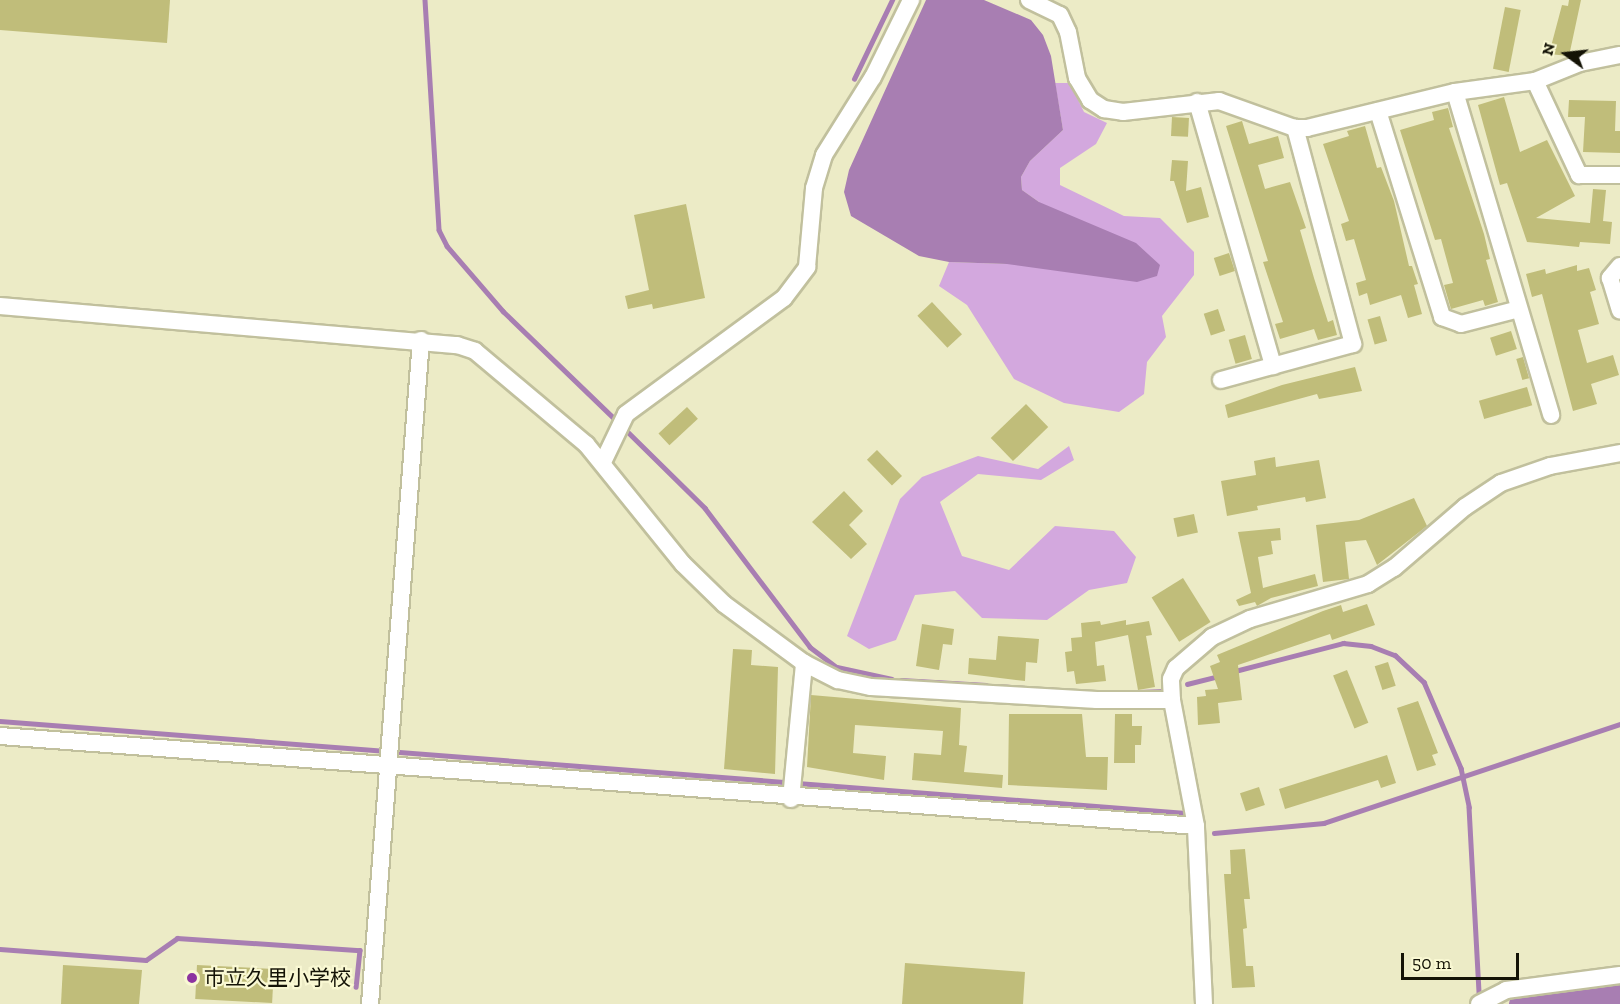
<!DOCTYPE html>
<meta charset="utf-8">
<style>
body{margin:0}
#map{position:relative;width:1620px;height:1004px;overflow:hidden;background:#ecebc6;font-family:"Zilla Slab","Noto Sans JP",serif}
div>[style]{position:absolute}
.forest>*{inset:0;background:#d3a8de}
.water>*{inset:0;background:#a87eb2}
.stream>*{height:4.5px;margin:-2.25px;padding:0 2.25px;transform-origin:2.25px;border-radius:2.25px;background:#a87eb2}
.river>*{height:28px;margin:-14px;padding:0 14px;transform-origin:14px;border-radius:14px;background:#a87eb2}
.building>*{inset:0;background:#c0bd7a;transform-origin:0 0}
.roads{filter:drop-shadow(2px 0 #c1c09d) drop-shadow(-2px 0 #c1c09d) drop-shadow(0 2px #c1c09d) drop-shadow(0 -2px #c1c09d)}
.street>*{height:16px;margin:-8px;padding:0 8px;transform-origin:8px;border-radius:8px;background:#fff}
.dots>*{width:16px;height:16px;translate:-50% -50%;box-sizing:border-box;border:3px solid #f9f8d3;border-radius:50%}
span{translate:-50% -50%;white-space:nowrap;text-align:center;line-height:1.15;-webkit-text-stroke:4.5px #f9f8d3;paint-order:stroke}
.poi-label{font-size:21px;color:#141306}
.left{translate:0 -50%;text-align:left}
.north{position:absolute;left:1536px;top:24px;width:60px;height:60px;-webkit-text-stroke:4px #f9f8d3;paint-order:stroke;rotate:285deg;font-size:16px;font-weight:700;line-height:24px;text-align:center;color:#141306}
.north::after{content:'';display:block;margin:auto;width:21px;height:27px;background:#141306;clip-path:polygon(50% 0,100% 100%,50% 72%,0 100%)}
.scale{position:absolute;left:1401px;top:953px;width:118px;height:27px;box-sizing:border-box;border:3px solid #141306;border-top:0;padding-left:8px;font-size:18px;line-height:21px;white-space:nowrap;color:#141306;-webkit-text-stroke:4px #f9f8d3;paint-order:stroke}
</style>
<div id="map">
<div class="forest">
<div style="clip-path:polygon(1055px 83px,1070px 83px,1084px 112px,1107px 123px,1096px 144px,1060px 168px,1060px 185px,1124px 216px,1160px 218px,1194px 252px,1194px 275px,1162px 316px,1166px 337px,1147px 362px,1144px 394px,1119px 412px,1064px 403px,1014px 379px,967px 305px,939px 286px,949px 262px,1007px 264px,1039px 202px,1022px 190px,1021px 177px,1030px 161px,1063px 130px)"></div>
<div style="clip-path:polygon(1069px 446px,1074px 460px,1041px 480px,978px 474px,940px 502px,962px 556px,1009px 570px,1055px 526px,1114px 531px,1136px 557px,1127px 583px,1089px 590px,1047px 620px,982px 618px,955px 591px,915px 595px,896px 640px,869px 649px,847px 636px,900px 499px,922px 477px,978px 456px,1038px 469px)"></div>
</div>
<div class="water">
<div style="clip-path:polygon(926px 0,984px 0,1031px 20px,1043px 35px,1051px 56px,1063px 130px,1030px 161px,1021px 177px,1022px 190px,1039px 202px,1136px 243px,1160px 265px,1157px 276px,1137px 282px,1007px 264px,949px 262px,919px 256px,851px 216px,844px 192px,849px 170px)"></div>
</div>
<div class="stream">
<div style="left:425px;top:0;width:230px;rotate:86.5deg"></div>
<div style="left:439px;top:230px;width:18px;rotate:63deg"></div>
<div style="left:447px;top:246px;width:86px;rotate:49.3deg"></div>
<div style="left:503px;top:311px;width:160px;rotate:44deg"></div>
<div style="left:854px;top:79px;width:88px;rotate:-64.3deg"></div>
<div style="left:624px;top:428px;width:114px;rotate:44.6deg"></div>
<div style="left:705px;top:508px;width:174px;rotate:52.9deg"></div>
<div style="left:810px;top:647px;width:34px;rotate:37deg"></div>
<div style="left:837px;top:667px;width:56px;rotate:12.3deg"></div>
<div style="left:1235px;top:671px;width:112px;rotate:-14.5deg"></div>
<div style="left:1343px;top:643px;width:28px;rotate:6deg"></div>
<div style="left:1371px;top:646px;width:26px;rotate:21deg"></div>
<div style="left:1395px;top:655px;width:40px;rotate:43deg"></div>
<div style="left:1424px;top:682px;width:94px;rotate:66.7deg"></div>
<div style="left:1461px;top:768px;width:40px;rotate:78deg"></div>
<div style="left:1469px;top:807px;width:187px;rotate:86.9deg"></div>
<div style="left:901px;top:680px;width:85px;rotate:3.4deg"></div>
<div style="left:1187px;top:684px;width:33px;rotate:-14deg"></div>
<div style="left:998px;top:686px;width:27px;rotate:4deg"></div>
<div style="left:1044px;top:689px;width:8px"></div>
<div style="left:1139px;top:692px;width:26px;rotate:-2deg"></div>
<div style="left:0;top:721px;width:1189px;rotate:4.44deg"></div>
<div style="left:1214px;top:833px;width:110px;rotate:-5.2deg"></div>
<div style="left:1324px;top:823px;width:312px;rotate:-18.5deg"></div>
<div style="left:0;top:949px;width:146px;rotate:4.3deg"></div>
<div style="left:146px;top:960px;width:38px;rotate:-35deg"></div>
<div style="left:177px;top:938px;width:183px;rotate:3.8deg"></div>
<div style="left:360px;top:950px;width:37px;rotate:96deg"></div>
</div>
<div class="river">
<div style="left:1523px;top:1004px;width:98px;rotate:-8.2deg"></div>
</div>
<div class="building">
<div style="clip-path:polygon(0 0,170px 0,167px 43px,0 30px)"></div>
<div style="clip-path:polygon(1569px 0,1581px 0,1569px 56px,1549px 54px,1562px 5px,1568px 6px)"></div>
<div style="left:1505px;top:7px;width:16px;height:63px;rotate:11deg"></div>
<div style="clip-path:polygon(1504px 97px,1520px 152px,1547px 140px,1575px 196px,1536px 218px,1590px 223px,1593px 189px,1606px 190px,1603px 221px,1612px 222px,1610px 244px,1580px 242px,1579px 247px,1527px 242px,1507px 183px,1500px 185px,1478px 105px)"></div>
<div style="clip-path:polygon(1569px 100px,1616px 101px,1615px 131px,1620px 131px,1620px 153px,1583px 152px,1585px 117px,1568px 117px)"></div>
<div style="clip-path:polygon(1448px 108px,1453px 127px,1449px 128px,1484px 234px,1490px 259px,1486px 260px,1498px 302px,1485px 306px,1483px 300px,1451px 309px,1444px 285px,1453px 283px,1441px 239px,1435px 240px,1400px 130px,1434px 120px,1432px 112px)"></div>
<div style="left:1172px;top:117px;width:17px;height:19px;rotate:3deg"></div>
<div style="clip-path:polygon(1242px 121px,1249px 144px,1278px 136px,1284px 158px,1258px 165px,1265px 189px,1290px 182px,1306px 228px,1300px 230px,1314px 278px,1328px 322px,1333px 320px,1337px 335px,1318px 340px,1314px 329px,1280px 339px,1275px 324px,1283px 322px,1263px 262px,1268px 261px,1226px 126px)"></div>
<div style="clip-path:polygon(1365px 126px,1377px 168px,1381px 167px,1394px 201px,1409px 266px,1412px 266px,1418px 284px,1414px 285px,1422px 314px,1408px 318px,1401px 295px,1370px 305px,1367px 293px,1359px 296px,1356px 283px,1366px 280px,1354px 239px,1346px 241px,1341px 224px,1349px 221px,1323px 144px,1349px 136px,1347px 131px)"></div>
<div style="clip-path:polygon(1172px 160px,1188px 161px,1186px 191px,1201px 187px,1209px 217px,1187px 223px,1174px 181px,1170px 181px)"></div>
<div style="clip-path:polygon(686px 204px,705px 298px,653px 309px,652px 304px,628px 309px,625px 296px,649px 290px,634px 215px)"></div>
<div style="left:1229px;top:253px;width:19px;height:16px;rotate:72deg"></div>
<div style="clip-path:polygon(1577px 265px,1577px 271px,1589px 268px,1596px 290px,1590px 292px,1599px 324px,1578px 330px,1587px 363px,1613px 355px,1619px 375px,1591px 384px,1597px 404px,1573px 411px,1542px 294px,1532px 297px,1526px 274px,1545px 269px,1546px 274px)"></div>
<div style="left:932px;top:302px;width:44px;height:20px;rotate:47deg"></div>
<div style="left:1218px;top:309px;width:23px;height:15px;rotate:72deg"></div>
<div style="left:1380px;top:316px;width:26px;height:13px;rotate:74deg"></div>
<div style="left:1511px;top:331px;width:19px;height:22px;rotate:72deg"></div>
<div style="left:1245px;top:335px;width:25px;height:17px;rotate:74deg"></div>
<div style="left:1523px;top:357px;width:22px;height:7px;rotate:74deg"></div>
<div style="clip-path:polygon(1355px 367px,1362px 391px,1319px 399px,1317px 394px,1228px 418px,1225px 405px,1282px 385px)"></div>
<div style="left:1527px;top:387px;width:19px;height:50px;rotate:74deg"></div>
<div style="left:1026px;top:404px;width:32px;height:49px;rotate:46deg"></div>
<div style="left:687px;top:407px;width:16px;height:39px;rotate:47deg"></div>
<div style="left:877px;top:450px;width:36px;height:14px;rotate:46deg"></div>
<div style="clip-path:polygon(1275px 457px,1276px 467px,1319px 460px,1326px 498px,1306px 502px,1305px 497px,1257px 506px,1258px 510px,1227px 516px,1221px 481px,1256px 475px,1254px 461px)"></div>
<div style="clip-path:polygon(844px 491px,863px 511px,849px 525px,867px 544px,851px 559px,812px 522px)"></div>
<div style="clip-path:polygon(1414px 498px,1427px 526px,1377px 565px,1366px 540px,1345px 542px,1349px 579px,1323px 582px,1316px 525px,1359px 520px)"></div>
<div style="left:1194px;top:514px;width:19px;height:21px;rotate:78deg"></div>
<div style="clip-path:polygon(1280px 528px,1281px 540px,1271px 541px,1273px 554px,1258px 557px,1263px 588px,1315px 574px,1318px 586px,1271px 598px,1257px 606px,1255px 602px,1239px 606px,1236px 600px,1251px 593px,1238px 532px)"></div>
<div style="left:1183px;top:578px;width:52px;height:37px;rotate:58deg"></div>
<div style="clip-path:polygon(1367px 604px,1375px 625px,1332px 640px,1330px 634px,1238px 665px,1242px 700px,1218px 703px,1220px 723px,1198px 725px,1197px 697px,1206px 696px,1205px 690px,1218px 689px,1210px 666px,1220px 662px,1217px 655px,1323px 611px,1341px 605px,1343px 612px)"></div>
<div style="clip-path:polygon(1126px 620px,1126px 625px,1149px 621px,1152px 635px,1146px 636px,1155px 687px,1138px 690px,1128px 635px,1095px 642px,1097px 666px,1104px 665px,1106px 681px,1076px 684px,1074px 671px,1067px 672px,1065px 652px,1072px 651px,1071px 638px,1082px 637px,1081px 623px,1100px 621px,1101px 625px)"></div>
<div style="clip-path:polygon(922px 624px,954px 629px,952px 645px,943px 644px,939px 670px,916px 666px)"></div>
<div style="clip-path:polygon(998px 636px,1039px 639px,1037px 663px,1026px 662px,1025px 681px,968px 674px,969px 658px,996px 660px)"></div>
<div style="clip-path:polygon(733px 649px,752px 650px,751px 665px,778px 667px,775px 774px,724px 769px)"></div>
<div style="left:1388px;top:662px;width:25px;height:14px;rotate:72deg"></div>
<div style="left:1347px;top:670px;width:57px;height:15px;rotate:68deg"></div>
<div style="clip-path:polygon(811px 695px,961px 708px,959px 745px,967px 746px,964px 772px,1003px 775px,1002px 788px,912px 780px,914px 753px,941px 755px,943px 731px,855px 725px,853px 753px,886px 756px,884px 780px,807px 767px)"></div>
<div style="clip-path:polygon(1418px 701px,1438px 753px,1432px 755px,1436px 765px,1417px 771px,1397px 708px)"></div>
<div style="clip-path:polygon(1009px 714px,1082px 714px,1086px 757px,1108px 757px,1107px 790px,1008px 785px)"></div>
<div style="clip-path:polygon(1115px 714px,1132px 714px,1132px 726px,1142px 726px,1141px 745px,1135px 745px,1135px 763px,1114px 763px)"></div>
<div style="clip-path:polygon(1387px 755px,1396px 783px,1381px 788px,1378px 780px,1285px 809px,1279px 789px)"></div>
<div style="left:1259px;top:787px;width:19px;height:20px;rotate:72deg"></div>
<div style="clip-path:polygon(1245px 849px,1250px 899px,1244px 899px,1247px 928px,1243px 929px,1246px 966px,1253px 966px,1255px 987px,1232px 988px,1224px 874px,1231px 874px,1230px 850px)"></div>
<div style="clip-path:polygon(905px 963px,1025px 972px,1023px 1004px,902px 1004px)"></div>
<div style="clip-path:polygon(63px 965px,142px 970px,139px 1004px,61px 1004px)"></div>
<div style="left:197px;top:965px;width:77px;height:34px;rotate:3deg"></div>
</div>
<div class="roads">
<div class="street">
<div style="left:1029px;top:0;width:34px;rotate:26deg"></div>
<div style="left:1060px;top:15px;width:19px;rotate:65deg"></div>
<div style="left:1068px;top:32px;width:47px;rotate:78.9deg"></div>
<div style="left:1077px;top:78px;width:26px;rotate:59deg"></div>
<div style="left:1090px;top:100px;width:17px;rotate:33deg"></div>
<div style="left:1104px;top:109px;width:19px;rotate:9deg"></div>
<div style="left:1123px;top:112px;width:97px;rotate:-6.5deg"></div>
<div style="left:1219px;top:101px;width:81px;rotate:19.6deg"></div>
<div style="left:1295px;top:128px;width:12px"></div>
<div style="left:1307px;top:128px;width:152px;rotate:-13.7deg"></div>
<div style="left:1455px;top:92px;width:81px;rotate:-7.8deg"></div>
<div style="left:1535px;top:81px;width:48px;rotate:-21.8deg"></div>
<div style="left:1580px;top:63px;width:41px;rotate:-11.3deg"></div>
<div style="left:1535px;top:81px;width:104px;rotate:64.9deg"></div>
<div style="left:1579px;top:175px;width:41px"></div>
<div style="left:1455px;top:92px;width:337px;rotate:73.4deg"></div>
<div style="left:1197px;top:102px;width:275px;rotate:73.9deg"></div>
<div style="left:1378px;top:111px;width:216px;rotate:72.7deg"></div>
<div style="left:1442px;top:317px;width:20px;rotate:20deg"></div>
<div style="left:1461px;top:324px;width:60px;rotate:-14.5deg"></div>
<div style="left:1620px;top:266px;width:16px;rotate:130deg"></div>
<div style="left:1610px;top:278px;width:34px;rotate:73deg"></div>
<div style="left:0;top:306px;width:459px;rotate:4.9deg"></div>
<div style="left:457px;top:345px;width:19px;rotate:18deg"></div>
<div style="left:475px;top:351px;width:145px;rotate:40deg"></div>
<div style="left:586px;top:444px;width:154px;rotate:51.1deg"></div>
<div style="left:683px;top:564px;width:57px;rotate:44.3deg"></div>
<div style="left:724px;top:604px;width:99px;rotate:36.4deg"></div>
<div style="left:804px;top:663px;width:38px;rotate:27deg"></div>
<div style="left:838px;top:680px;width:34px;rotate:12deg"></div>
<div style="left:871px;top:687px;width:226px;rotate:3.3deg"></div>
<div style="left:1097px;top:700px;width:75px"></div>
<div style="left:1221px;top:380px;width:137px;rotate:-15.3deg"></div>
<div style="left:1353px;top:344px;width:224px;rotate:-105deg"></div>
<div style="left:603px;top:462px;width:53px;rotate:-64.4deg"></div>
<div style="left:626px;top:414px;width:196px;rotate:-36.3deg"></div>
<div style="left:784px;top:298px;width:39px;rotate:-53deg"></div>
<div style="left:807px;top:267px;width:79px;rotate:-84.9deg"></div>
<div style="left:814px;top:188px;width:34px;rotate:-73deg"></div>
<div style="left:824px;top:155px;width:92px;rotate:-57.9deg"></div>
<div style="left:873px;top:77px;width:86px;rotate:-63.7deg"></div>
<div style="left:0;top:736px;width:1199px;rotate:4.3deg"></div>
<div style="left:791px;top:799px;width:137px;rotate:-84.5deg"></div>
<div style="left:370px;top:1004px;width:666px;rotate:-85.61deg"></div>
<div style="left:1204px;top:1004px;width:178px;rotate:-92.6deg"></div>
<div style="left:1196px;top:826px;width:128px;rotate:-100.8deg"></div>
<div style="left:1172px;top:700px;width:21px;rotate:-93deg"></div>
<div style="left:1171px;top:679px;width:12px;rotate:-66deg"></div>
<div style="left:1176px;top:668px;width:48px;rotate:-40.7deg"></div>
<div style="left:1212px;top:637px;width:42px;rotate:-25.3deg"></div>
<div style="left:1250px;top:619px;width:123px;rotate:-16.5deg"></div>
<div style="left:1368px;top:584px;width:31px;rotate:-32deg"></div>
<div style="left:1394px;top:568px;width:94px;rotate:-40.7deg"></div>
<div style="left:1465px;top:507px;width:43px;rotate:-33.7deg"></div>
<div style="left:1501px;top:483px;width:52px;rotate:-19.1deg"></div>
<div style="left:1550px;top:466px;width:71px;rotate:-10.5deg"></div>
<div style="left:1479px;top:1004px;width:30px;rotate:-27deg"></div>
<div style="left:1506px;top:990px;width:115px;rotate:-7.5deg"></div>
</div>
</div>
<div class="dots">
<div style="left:192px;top:978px;background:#8c33a0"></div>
</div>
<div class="poi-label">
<span class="left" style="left:204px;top:978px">市立久里小学校</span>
</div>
<div class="north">N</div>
<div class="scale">50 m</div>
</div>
